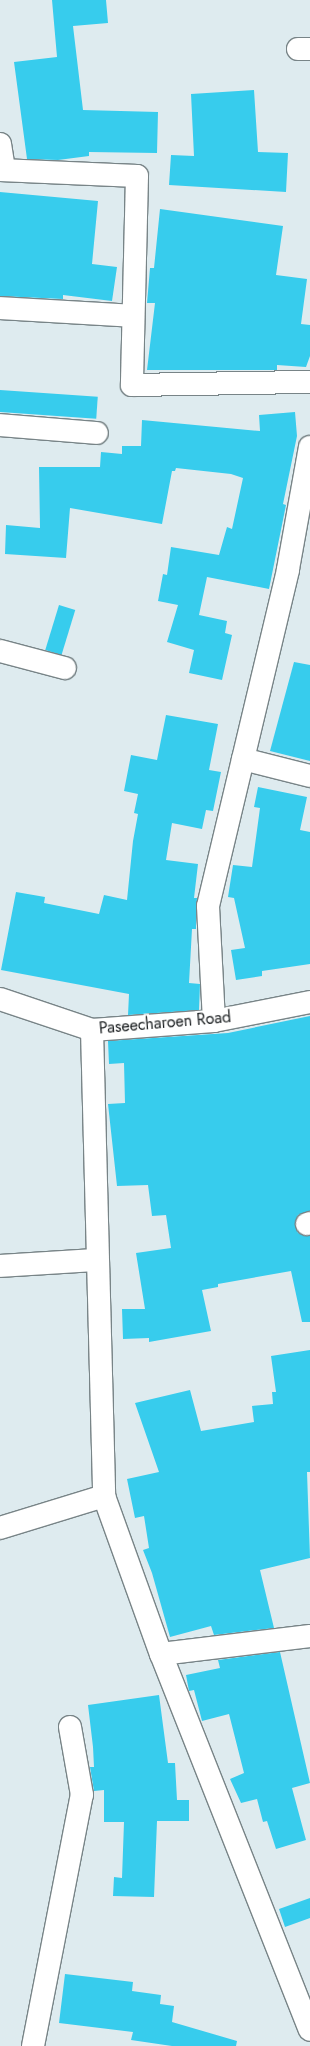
<!DOCTYPE html>
<style>
body{margin:0}
#map{position:relative;width:310px;height:2046px;overflow:hidden;background:#deebef;font-family:Jost,sans-serif}
div>[style]{position:absolute}
.building>*{inset:0;background:#37cced;transform-origin:0 0}
.roads{filter:drop-shadow(1px 0 #788487) drop-shadow(-1px 0 #788487) drop-shadow(0 1px #788487) drop-shadow(0 -1px #788487)}
.minor>*{height:22px;margin:-11px;padding:0 11px;transform-origin:11px;border-radius:11px;background:#fff}
span{translate:-50% -50%;white-space:nowrap;text-align:center;line-height:1.15;-webkit-text-stroke:4px #fff;paint-order:stroke}
.street-label{font-size:16px;color:#181c1e}
</style>
<div id="map">
<div class="building">
<div style="clip-path:polygon(52px 0,106px 0,108px 23px,73px 26px,83px 110px,158px 112px,157px 153px,89px 152px,89px 156px,58px 160px,27px 159px,14px 62px,57px 57px)"></div>
<div style="clip-path:polygon(254px 90px,258px 152px,288px 153px,286px 192px,169px 185px,171px 155px,194px 156px,191px 94px)"></div>
<div style="clip-path:polygon(0 192px,98px 201px,92px 264px,117px 267px,112px 301px,63px 295px,63px 299px,0 296px)"></div>
<div style="clip-path:polygon(160px 209px,283px 226px,276px 275px,307px 279px,301px 324px,310px 325px,310px 356px,306px 367px,277px 365px,277px 370px,147px 370px,155px 303px,147px 303px,150px 268px,154px 268px)"></div>
<div style="left:0;top:390px;width:98px;height:22px;rotate:4deg"></div>
<div style="clip-path:polygon(295px 412px,297px 436px,283px 504px,286px 505px,269px 589px,207px 577px,199px 615px,227px 621px,225px 633px,232px 635px,222px 680px,189px 673px,194px 650px,167px 642px,178px 605px,158px 601px,163px 574px,167px 575px,171px 547px,219px 555px,227px 527px,232px 529px,243px 478px,231px 474px,176px 468px,175px 471px,172px 471px,162px 524px,70px 508px,66px 558px,5px 554px,6px 525px,40px 528px,39px 467px,100px 467px,101px 452px,122px 454px,122px 446px,141px 446px,142px 420px,260px 431px,259px 415px)"></div>
<div style="left:59px;top:605px;width:17px;height:47px;rotate:17deg"></div>
<div style="clip-path:polygon(294px 662px,310px 665px,310px 761px,270px 751px)"></div>
<div style="clip-path:polygon(166px 715px,218px 724px,209px 770px,221px 772px,213px 811px,206px 810px,202px 829px,172px 823px,166px 860px,198px 864px,194px 898px,197px 898px,196px 922px,196px 929px,192px 929px,189px 983px,200px 984px,199px 1010px,128px 1015px,129px 994px,1px 970px,16px 892px,45px 897px,44px 903px,99px 914px,104px 895px,127px 900px,133px 841px,138px 814px,134px 813px,138px 794px,124px 791px,131px 755px,157px 760px)"></div>
<div style="clip-path:polygon(258px 787px,307px 797px,300px 830px,310px 832px,310px 964px,262px 971px,262px 976px,236px 980px,231px 950px,245px 948px,234px 898px,228px 897px,233px 865px,252px 867px,260px 808px,254px 807px)"></div>
<div style="clip-path:polygon(310px 1016px,310px 1211px,298px 1215px,295px 1222px,298px 1233px,310px 1236px,310px 1322px,302px 1322px,291px 1271px,218px 1284px,218px 1287px,202px 1290px,211px 1331px,149px 1342px,149px 1338px,123px 1339px,122px 1309px,145px 1309px,136px 1253px,171px 1248px,166px 1215px,152px 1216px,148px 1185px,117px 1186px,108px 1104px,125px 1103px,124px 1063px,109px 1064px,108px 1041px,228px 1033px)"></div>
<div style="clip-path:polygon(310px 1350px,310px 1472px,307px 1472px,310px 1558px,260px 1570px,274px 1628px,214px 1635px,211px 1626px,170px 1637px,152px 1573px,143px 1550px,149px 1548px,144px 1516px,135px 1518px,127px 1479px,159px 1472px,135px 1403px,190px 1390px,201px 1431px,254px 1422px,252px 1406px,273px 1404px,272px 1392px,276px 1392px,271px 1356px)"></div>
<div style="clip-path:polygon(280px 1652px,310px 1783px,292px 1788px,306px 1840px,276px 1849px,267px 1821px,263px 1822px,257px 1799px,241px 1803px,230px 1779px,244px 1773px,229px 1714px,202px 1721px,194px 1690px,189px 1691px,186px 1675px,220px 1668px,218px 1660px)"></div>
<div style="clip-path:polygon(159px 1695px,168px 1763px,175px 1763px,177px 1800px,189px 1800px,189px 1821px,157px 1821px,154px 1897px,113px 1896px,114px 1877px,122px 1878px,124px 1822px,104px 1822px,104px 1790px,94px 1791px,90px 1767px,94px 1767px,93px 1747px,88px 1705px)"></div>
<div style="clip-path:polygon(310px 1898px,310px 1918px,285px 1927px,279px 1909px)"></div>
<div style="clip-path:polygon(65px 1974px,133px 1982px,132px 1991px,161px 1995px,160px 2004px,174px 2006px,172px 2022px,237px 2041px,236px 2046px,172px 2046px,131px 2040px,133px 2032px,59px 2023px)"></div>
</div>
<div class="roads">
<div class="minor">
<div style="left:298px;top:49px;width:12px"></div>
<div style="left:0;top:144px;width:26px;rotate:81deg"></div>
<div style="left:0;top:170px;width:137px;rotate:2.5deg"></div>
<div style="left:137px;top:176px;width:209px;rotate:91.4deg"></div>
<div style="left:132px;top:385px;width:178px;rotate:-1deg"></div>
<div style="left:0;top:308px;width:133px;rotate:3.4deg"></div>
<div style="left:0;top:425px;width:97px;rotate:4.7deg"></div>
<div style="left:0;top:651px;width:67px;rotate:14.7deg"></div>
<div style="left:243px;top:759px;width:69px;rotate:14.2deg"></div>
<div style="left:0;top:999px;width:97px;rotate:18.6deg"></div>
<div style="left:92px;top:1030px;width:122px;rotate:-4.2deg"></div>
<div style="left:214px;top:1021px;width:98px;rotate:-11.2deg"></div>
<div style="left:214px;top:1021px;width:115px;rotate:-93deg"></div>
<div style="left:208px;top:906px;width:346px;rotate:-76.6deg"></div>
<div style="left:288px;top:569px;width:124px;rotate:-79.8deg"></div>
<div style="left:92px;top:1030px;width:466px;rotate:88.5deg"></div>
<div style="left:104px;top:1496px;width:168px;rotate:70.2deg"></div>
<div style="left:161px;top:1654px;width:404px;rotate:68.4deg"></div>
<div style="left:307px;top:1224px;width:3px;rotate:-18deg"></div>
<div style="left:0;top:1266px;width:96px;rotate:-3.6deg"></div>
<div style="left:0;top:1528px;width:109px;rotate:-17.1deg"></div>
<div style="left:161px;top:1654px;width:150px;rotate:-6.9deg"></div>
<div style="left:33px;top:2046px;width:256px;rotate:-79deg"></div>
<div style="left:82px;top:1795px;width:69px;rotate:-100deg"></div>
</div>
</div>
<div class="street-label">
<span style="left:165px;top:1023px;rotate:-5deg">Paseecharoen Road</span>
</div>
</div>
